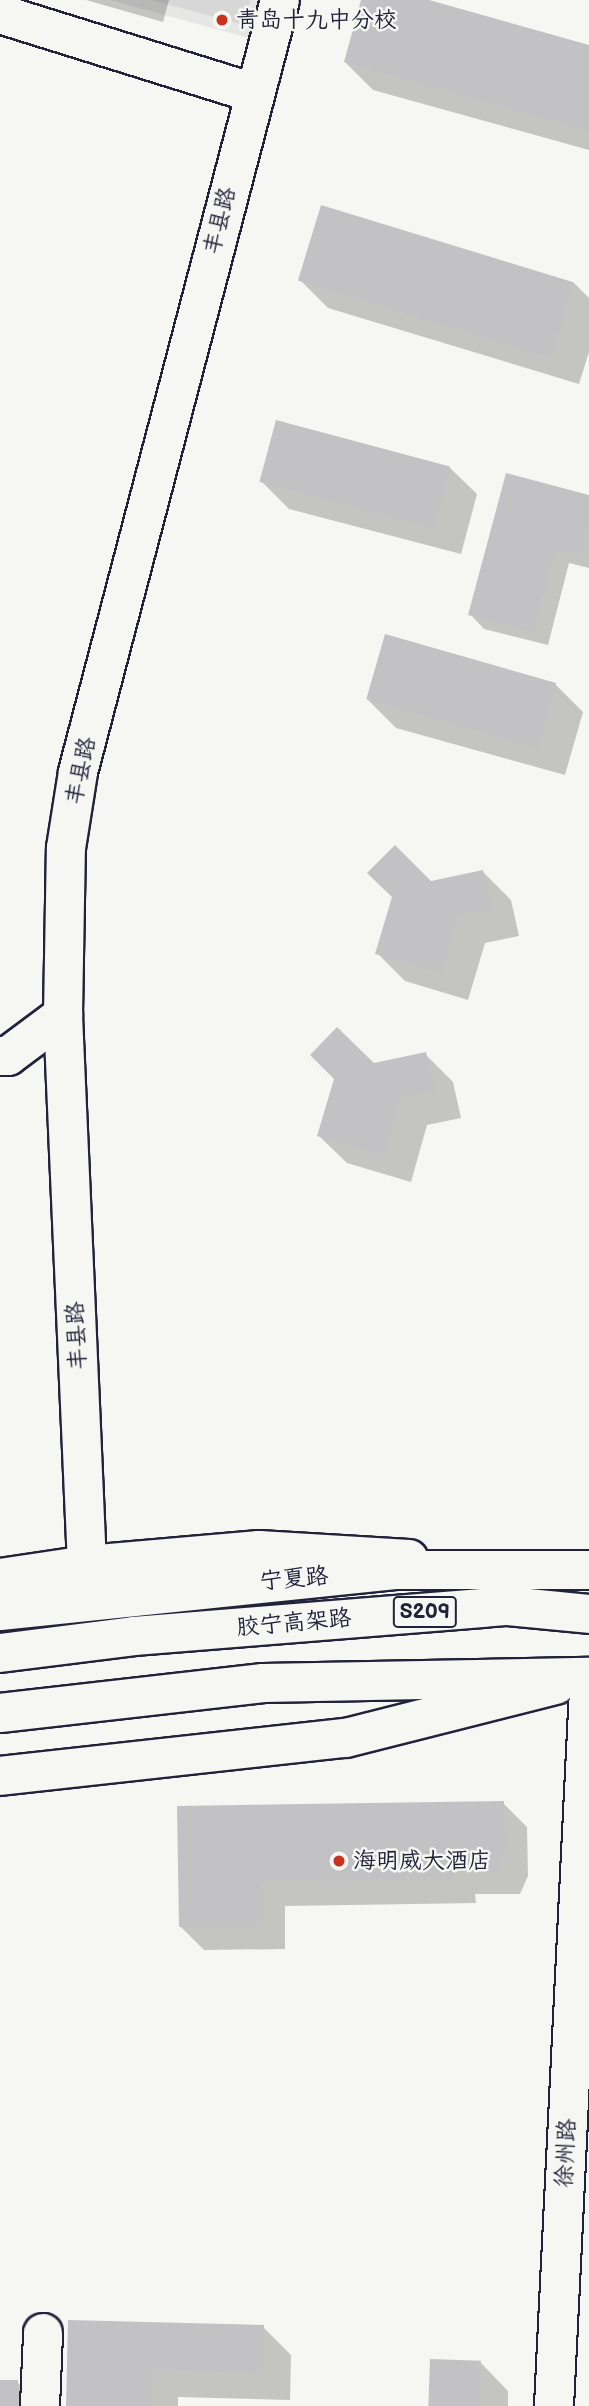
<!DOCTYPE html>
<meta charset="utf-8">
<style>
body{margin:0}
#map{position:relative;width:589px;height:2406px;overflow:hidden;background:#f6f6f2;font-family:"Balsamiq Sans","LXGW WenKai TC",sans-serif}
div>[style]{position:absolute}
.built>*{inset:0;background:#e6e6e4}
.green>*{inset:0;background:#d7d7d7}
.shadow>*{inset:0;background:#0003}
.building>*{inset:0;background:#c2c2c4;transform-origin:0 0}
.roads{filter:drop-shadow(2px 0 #22223b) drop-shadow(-2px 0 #22223b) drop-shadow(0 2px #22223b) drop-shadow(0 -2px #22223b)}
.minor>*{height:38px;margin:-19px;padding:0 19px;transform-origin:19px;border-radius:19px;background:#f6f6f2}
.major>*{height:38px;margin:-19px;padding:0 19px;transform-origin:19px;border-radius:19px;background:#f6f6f2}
.highway>*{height:38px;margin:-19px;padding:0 19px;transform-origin:19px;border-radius:19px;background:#f6f6f2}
.dots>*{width:19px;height:19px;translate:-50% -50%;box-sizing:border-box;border:4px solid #f6f6f2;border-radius:50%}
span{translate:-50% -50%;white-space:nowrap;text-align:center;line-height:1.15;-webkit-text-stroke:5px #f6f6f2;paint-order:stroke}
.shield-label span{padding:2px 5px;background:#f6f6f2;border:2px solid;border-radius:5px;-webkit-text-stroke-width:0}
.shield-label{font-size:21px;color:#22223b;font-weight:700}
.poi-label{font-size:23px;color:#22223b}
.left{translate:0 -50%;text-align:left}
.street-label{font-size:23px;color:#22223b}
</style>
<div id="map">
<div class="built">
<div style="clip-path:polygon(110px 0,266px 0,256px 40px)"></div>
</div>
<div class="green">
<div style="clip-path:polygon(152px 0,250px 0,244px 25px)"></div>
</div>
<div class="shadow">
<div style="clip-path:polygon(86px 0,169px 0,163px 22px)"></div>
<div style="clip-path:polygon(363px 0,422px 0,589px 47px,589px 150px,373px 90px,345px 62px)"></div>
<div style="clip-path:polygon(322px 207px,574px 283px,589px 298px,589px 352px,579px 384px,328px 308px,300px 280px)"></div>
<div style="clip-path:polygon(449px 467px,477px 494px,461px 554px,289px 509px,262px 482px)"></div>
<div style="clip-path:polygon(589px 496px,589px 568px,569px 563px,548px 645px,484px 629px,470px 614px)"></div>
<div style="clip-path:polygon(555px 684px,583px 712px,565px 775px,396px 728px,368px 700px)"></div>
<div style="clip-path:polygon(483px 872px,511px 900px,519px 936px,485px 943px,468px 1000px,405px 981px,377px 953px,431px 883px)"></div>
<div style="clip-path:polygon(425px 1054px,453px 1082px,461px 1118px,427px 1125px,411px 1182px,347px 1163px,319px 1136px,336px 1079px,373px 1065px)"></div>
<div style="clip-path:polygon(503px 1803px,527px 1827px,528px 1876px,520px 1894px,475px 1894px,476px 1903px,285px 1906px,285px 1949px,204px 1950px,180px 1926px,178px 1808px)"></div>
<div style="clip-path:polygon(70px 2322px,263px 2327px,291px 2355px,290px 2400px,178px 2397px,178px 2406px,68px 2406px)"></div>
<div style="clip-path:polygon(481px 2363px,508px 2391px,508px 2406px,430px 2406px)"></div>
<div style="clip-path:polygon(0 2382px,17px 2382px,41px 2406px,0 2406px)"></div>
</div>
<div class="building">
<div style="clip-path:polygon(361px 0,429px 0,589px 45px,589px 131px,344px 62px)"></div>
<div style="left:321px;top:205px;width:264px;height:79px;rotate:17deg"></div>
<div style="left:276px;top:420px;width:180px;height:64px;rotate:15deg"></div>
<div style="clip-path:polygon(506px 473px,589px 495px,589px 522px,580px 556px,555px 550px,533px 632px,468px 615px)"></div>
<div style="left:385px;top:634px;width:178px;height:68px;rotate:16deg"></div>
<div style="clip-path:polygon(395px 845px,431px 881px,483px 870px,492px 909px,457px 916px,441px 973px,375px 954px,392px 897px,367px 873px)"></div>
<div style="clip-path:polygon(337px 1027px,374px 1063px,426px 1052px,434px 1091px,400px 1097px,383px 1155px,317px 1136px,334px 1079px,310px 1055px)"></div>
<div style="clip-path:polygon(504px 1801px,505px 1852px,496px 1871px,452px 1871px,453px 1880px,262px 1882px,262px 1926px,179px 1927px,177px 1806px)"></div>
<div style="clip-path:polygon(68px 2320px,264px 2325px,262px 2373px,151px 2370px,150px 2406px,66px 2406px)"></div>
<div style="left:430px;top:2359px;width:51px;height:47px;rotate:2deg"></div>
<div style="left:0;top:2380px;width:18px;height:26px"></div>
</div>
<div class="roads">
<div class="minor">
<div style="left:0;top:14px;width:265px;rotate:17.3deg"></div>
<div style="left:0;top:1056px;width:8px"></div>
<div style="left:8px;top:1056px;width:69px;rotate:-36.7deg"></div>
<div style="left:87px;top:1565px;width:551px;rotate:-92.5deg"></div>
<div style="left:63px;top:1015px;width:167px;rotate:-89deg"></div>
<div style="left:66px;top:848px;width:77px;rotate:-81deg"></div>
<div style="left:78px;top:772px;width:798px;rotate:-75.34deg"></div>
<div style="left:0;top:1578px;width:88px;rotate:-8.5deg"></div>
<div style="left:87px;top:1565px;width:173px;rotate:-5deg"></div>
<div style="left:259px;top:1550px;width:150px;rotate:3.4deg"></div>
<div style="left:0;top:1776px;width:348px;rotate:-6.3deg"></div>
<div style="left:346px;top:1738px;width:217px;rotate:-14.2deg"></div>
<div style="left:40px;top:2406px;width:73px;rotate:-87.6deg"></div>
<div style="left:554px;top:2406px;width:716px;rotate:-87.2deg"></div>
</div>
<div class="major">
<div style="left:0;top:1611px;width:397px;rotate:-5.9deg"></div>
<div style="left:395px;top:1570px;width:194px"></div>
</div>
<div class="highway">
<div style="left:0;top:1653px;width:135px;rotate:-7.2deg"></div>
<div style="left:134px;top:1636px;width:375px;rotate:-4.6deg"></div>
<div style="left:508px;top:1606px;width:81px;rotate:5.6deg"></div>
<div style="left:0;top:1713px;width:265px;rotate:-6.5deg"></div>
<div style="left:263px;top:1683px;width:326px;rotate:-1.1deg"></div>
</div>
</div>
<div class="dots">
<div style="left:222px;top:20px;background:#c8321e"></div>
<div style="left:339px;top:1861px;background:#c8321e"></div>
</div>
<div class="shield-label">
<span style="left:425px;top:1612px">S209</span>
</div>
<div class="poi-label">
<span class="left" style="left:236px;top:20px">青岛十九中分校</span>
<span class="left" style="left:353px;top:1861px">海明威大酒店</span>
</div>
<div class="street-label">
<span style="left:220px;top:221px;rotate:-76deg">丰县路</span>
<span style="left:81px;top:771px;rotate:-78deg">丰县路</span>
<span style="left:77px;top:1336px;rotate:-93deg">丰县路</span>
<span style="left:294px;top:1579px;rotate:-5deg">宁夏路</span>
<span style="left:294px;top:1623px;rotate:-5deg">胶宁高架路</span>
<span style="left:566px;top:2153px;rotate:-87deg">徐州路</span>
</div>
</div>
